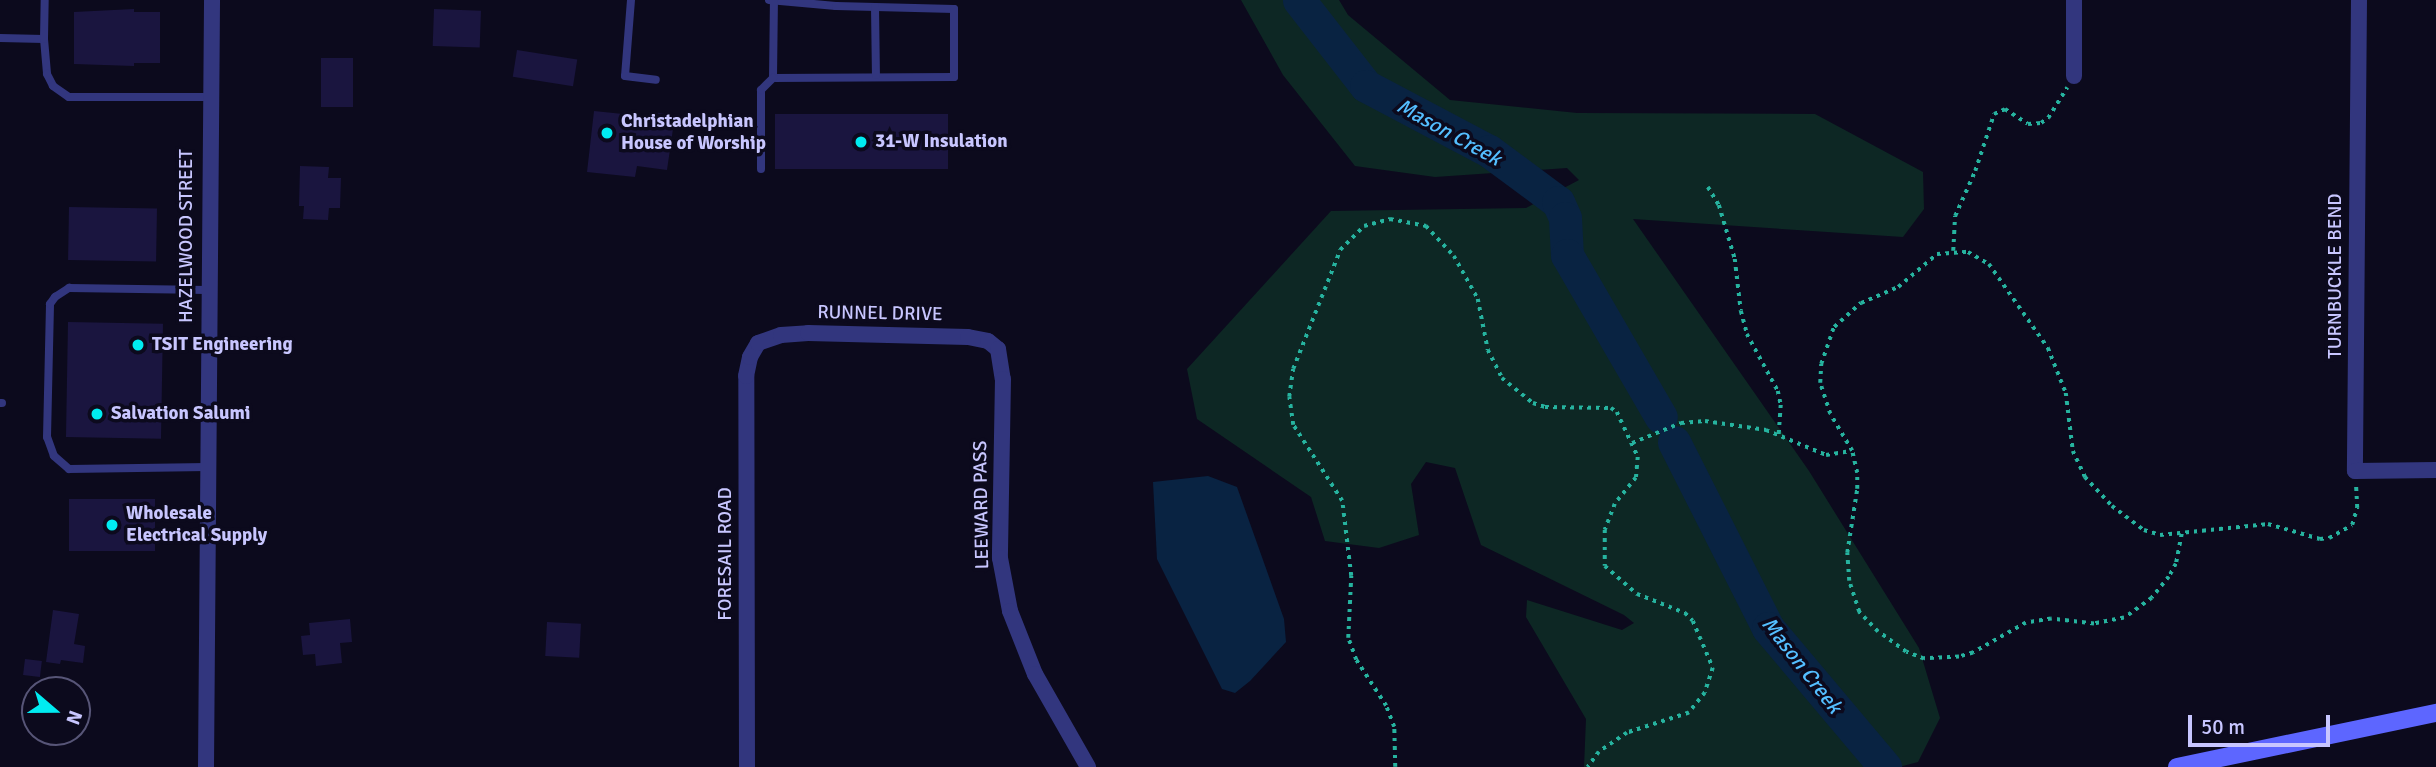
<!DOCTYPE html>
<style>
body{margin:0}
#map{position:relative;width:2436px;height:767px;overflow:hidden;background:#0c0a1d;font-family:Signika,sans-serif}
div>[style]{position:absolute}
.green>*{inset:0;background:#0d2724}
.water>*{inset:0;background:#092342}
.river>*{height:33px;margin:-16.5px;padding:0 16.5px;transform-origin:16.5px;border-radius:16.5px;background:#092342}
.building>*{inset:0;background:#1a153f;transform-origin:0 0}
.path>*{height:3.5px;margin-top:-1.75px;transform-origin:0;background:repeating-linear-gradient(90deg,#26b39f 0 3.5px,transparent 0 8.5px)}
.lane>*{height:8px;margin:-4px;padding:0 4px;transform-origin:4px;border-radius:4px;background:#32367e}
.street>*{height:16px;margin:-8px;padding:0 8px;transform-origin:8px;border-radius:8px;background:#32367e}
.secondary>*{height:18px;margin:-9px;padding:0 9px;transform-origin:9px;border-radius:9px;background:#5d66ff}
.dots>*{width:19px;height:19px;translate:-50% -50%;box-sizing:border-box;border:4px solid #0c0a1d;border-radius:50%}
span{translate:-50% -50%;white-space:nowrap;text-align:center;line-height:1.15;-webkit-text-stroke:7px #0c0a1d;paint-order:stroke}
.poi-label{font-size:19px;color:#c8c6ff;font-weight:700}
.left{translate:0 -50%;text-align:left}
.street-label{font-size:19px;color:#c8c6ff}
.water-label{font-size:21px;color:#54beff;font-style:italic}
.north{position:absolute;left:21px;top:676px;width:70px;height:70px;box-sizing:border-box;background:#0c0a1d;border:2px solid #575577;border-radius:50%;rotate:110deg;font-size:19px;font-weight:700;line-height:28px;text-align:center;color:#c8c6ff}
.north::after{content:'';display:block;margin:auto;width:24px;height:32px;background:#00ecf1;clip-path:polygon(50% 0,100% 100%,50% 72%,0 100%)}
.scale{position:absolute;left:2188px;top:715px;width:142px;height:32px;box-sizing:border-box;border:4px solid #c8c6ff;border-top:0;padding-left:9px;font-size:21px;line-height:24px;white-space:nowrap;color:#c8c6ff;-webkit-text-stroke:5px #0c0a1d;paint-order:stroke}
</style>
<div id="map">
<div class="green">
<div style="clip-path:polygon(1241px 0,1339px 0,1348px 15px,1450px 100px,1577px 113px,1815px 114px,1923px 172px,1924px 209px,1903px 237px,1633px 219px,1809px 471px,1919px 648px,1940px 718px,1918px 762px,1899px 767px,1584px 767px,1586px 719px,1526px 617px,1527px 600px,1622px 630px,1634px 623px,1624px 615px,1481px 545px,1455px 468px,1426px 462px,1411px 484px,1419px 535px,1379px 548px,1325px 541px,1311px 497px,1197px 419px,1187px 369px,1331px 211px,1526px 208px,1579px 180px,1567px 168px,1435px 177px,1355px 166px,1283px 75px)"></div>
</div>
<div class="water">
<div style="clip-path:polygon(1208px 476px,1237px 487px,1284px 619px,1286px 642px,1250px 681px,1235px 693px,1222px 689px,1157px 559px,1153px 482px)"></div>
</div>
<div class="river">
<div style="left:1299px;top:0;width:109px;rotate:52.1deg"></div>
<div style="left:1366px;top:86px;width:139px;rotate:27.9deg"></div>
<div style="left:1489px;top:151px;width:86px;rotate:36.5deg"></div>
<div style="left:1558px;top:202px;width:17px;rotate:66deg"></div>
<div style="left:1565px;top:218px;width:37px;rotate:87deg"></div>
<div style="left:1567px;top:255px;width:187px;rotate:59.9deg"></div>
<div style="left:1674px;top:442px;width:208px;rotate:63.2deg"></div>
<div style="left:1768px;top:628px;width:182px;rotate:49.9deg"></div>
</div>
<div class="building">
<div style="clip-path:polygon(134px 9px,134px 12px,160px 12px,160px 63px,134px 63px,134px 66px,74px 64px,74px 12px)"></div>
<div style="left:434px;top:9px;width:47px;height:37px;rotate:2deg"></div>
<div style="left:517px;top:50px;width:61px;height:27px;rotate:9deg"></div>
<div style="left:353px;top:58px;width:49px;height:32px;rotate:90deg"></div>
<div style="clip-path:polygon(594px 111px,652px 117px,652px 112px,675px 115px,667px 170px,637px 166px,635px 177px,587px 172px)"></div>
<div style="left:775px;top:114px;width:173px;height:55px"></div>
<div style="clip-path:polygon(300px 166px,329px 167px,328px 178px,341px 178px,340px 208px,329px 208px,328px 220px,303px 219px,304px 206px,299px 206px)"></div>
<div style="left:69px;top:207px;width:88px;height:53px;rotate:1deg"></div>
<div style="left:68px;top:322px;width:95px;height:115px;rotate:1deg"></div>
<div style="left:69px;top:499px;width:86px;height:52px"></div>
<div style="clip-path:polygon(53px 610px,79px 614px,74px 644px,85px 646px,83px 663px,61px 660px,60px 664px,46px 662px)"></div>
<div style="clip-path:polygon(350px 619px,352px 642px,340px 643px,342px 663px,316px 666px,315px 654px,303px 655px,301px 636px,310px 635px,309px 623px)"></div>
<div style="left:547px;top:622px;width:34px;height:34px;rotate:3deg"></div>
<div style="left:25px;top:659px;width:17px;height:16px;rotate:7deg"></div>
</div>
<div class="path">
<div style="left:1708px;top:187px;width:21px;rotate:59deg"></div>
<div style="left:1719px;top:205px;width:56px;rotate:73.5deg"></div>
<div style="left:1735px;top:259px;width:52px;rotate:83.4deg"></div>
<div style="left:1741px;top:311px;width:24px;rotate:75deg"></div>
<div style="left:1747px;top:334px;width:65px;rotate:61.5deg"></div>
<div style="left:1778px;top:391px;width:14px;rotate:78deg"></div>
<div style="left:1781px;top:405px;width:30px;rotate:94deg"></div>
<div style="left:1953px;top:251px;width:35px;rotate:-87deg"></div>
<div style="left:1955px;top:216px;width:49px;rotate:-66deg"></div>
<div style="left:1975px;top:171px;width:60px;rotate:-71.6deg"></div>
<div style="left:1994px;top:114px;width:12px;rotate:-24deg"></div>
<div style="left:2005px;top:109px;width:27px;rotate:33deg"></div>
<div style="left:2028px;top:124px;width:13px;rotate:-4deg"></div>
<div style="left:2041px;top:123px;width:9px;rotate:-36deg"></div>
<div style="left:2048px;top:118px;width:36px;rotate:-58deg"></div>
<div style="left:1632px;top:443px;width:53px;rotate:-22.2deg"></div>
<div style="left:1681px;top:423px;width:24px;rotate:-5deg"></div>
<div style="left:1705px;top:421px;width:62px;rotate:8.4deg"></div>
<div style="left:1766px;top:430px;width:65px;rotate:22.6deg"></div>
<div style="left:1826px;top:455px;width:25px;rotate:-9deg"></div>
<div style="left:2182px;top:534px;width:31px;rotate:101deg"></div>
<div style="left:2176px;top:564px;width:15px;rotate:118deg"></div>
<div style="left:2169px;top:577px;width:27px;rotate:129deg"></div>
<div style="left:2152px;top:598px;width:34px;rotate:144deg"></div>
<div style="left:2124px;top:618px;width:31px;rotate:169deg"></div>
<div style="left:2094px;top:624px;width:43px;rotate:-173.4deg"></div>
<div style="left:2051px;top:619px;width:25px;rotate:171deg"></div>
<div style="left:2026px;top:623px;width:61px;rotate:150.5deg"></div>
<div style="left:1973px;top:653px;width:15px;rotate:164deg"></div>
<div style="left:1959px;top:657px;width:35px;rotate:177deg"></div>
<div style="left:1924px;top:659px;width:19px;rotate:-159deg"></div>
<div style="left:1906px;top:652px;width:34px;rotate:-144deg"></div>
<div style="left:1878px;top:632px;width:28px;rotate:-134deg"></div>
<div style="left:1859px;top:612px;width:33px;rotate:-108deg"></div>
<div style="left:1849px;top:581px;width:28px;rotate:-94deg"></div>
<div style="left:1847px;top:553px;width:65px;rotate:-81.1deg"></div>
<div style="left:1857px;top:489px;width:16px;rotate:-90deg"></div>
<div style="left:1857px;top:473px;width:23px;rotate:-103deg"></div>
<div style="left:1852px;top:451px;width:43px;rotate:-120.7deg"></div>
<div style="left:1830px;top:414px;width:33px;rotate:-108deg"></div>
<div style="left:1820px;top:383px;width:19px;rotate:-87deg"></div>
<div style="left:1821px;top:364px;width:39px;rotate:-71deg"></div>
<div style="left:1834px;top:327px;width:36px;rotate:-42deg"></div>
<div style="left:1861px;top:303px;width:40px;rotate:-23.4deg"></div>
<div style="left:1898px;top:287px;width:51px;rotate:-40.2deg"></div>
<div style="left:1937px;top:254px;width:31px;rotate:-4deg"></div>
<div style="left:1968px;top:252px;width:24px;rotate:30deg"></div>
<div style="left:1989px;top:264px;width:103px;rotate:54.9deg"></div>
<div style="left:2048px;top:348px;width:48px;rotate:68.2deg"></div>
<div style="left:2066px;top:393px;width:58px;rotate:83.1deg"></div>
<div style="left:2073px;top:451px;width:29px;rotate:65deg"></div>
<div style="left:2085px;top:477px;width:40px;rotate:47deg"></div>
<div style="left:2112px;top:506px;width:40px;rotate:37deg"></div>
<div style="left:2144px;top:530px;width:17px;rotate:17deg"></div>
<div style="left:2160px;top:535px;width:109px;rotate:-5.8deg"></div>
<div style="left:2268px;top:524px;width:54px;rotate:16.1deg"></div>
<div style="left:2320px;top:539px;width:9px;rotate:-6deg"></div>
<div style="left:2329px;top:538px;width:26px;rotate:-29deg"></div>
<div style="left:2352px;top:525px;width:18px;rotate:-74deg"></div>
<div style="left:2357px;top:508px;width:22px;rotate:-93deg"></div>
<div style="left:1395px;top:767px;width:40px;rotate:-91.4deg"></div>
<div style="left:1394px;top:727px;width:22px;rotate:-111deg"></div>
<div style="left:1386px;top:706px;width:55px;rotate:-123.1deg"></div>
<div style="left:1356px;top:660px;width:23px;rotate:-110deg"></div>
<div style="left:1348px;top:638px;width:62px;rotate:-87.2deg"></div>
<div style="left:1351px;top:576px;width:76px;rotate:-96.8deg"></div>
<div style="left:1342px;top:501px;width:90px;rotate:-122.8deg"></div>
<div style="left:1293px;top:425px;width:28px;rotate:-98deg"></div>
<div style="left:1289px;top:397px;width:28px;rotate:-82deg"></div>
<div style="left:1293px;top:369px;width:128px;rotate:-68.4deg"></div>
<div style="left:1340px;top:250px;width:34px;rotate:-45deg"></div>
<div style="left:1364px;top:226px;width:27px;rotate:-15deg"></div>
<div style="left:1390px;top:219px;width:37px;rotate:11deg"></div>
<div style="left:1426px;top:226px;width:41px;rotate:47deg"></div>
<div style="left:1454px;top:256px;width:49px;rotate:60.8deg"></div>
<div style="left:1478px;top:299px;width:52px;rotate:78.9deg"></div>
<div style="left:1488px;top:350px;width:31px;rotate:63deg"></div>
<div style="left:1502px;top:378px;width:40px;rotate:39deg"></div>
<div style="left:1533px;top:403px;width:13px;rotate:18deg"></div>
<div style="left:1545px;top:407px;width:66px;rotate:0.9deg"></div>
<div style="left:1611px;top:408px;width:7px;rotate:34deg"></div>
<div style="left:1617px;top:412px;width:50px;rotate:65deg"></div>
<div style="left:1638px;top:457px;width:21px;rotate:95deg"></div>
<div style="left:1636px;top:478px;width:33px;rotate:129deg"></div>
<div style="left:1615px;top:504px;width:28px;rotate:111deg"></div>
<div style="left:1605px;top:530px;width:36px;rotate:90deg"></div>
<div style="left:1605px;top:566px;width:43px;rotate:41.2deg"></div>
<div style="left:1637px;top:594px;width:52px;rotate:21.6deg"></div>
<div style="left:1685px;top:613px;width:11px;rotate:45deg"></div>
<div style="left:1693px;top:621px;width:51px;rotate:66.9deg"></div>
<div style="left:1713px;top:668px;width:26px;rotate:108deg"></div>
<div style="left:1705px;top:693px;width:26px;rotate:129deg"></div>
<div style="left:1689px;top:713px;width:65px;rotate:162.1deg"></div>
<div style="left:1627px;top:733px;width:34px;rotate:146deg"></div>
<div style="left:1599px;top:752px;width:19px;rotate:126deg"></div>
</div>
<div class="lane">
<div style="left:631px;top:0;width:76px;rotate:94.5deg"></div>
<div style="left:625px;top:76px;width:31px;rotate:7deg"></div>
<div style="left:769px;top:0;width:67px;rotate:5.1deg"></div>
<div style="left:836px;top:6px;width:118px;rotate:1.5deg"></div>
<div style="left:954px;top:9px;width:68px;rotate:90deg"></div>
<div style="left:954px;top:77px;width:181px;rotate:179.7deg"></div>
<div style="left:773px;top:78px;width:77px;rotate:-89.3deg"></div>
<div style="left:875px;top:7px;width:68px;rotate:89.2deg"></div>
<div style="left:0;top:38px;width:44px;rotate:1.3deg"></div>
<div style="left:44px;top:39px;width:35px;rotate:85deg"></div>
<div style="left:47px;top:74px;width:13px;rotate:63deg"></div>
<div style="left:53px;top:86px;width:19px;rotate:35deg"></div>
<div style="left:69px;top:97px;width:141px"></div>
<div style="left:44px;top:39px;width:39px;rotate:-89deg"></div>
<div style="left:761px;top:169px;width:79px;rotate:-90deg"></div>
<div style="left:761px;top:90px;width:17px;rotate:-45deg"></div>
<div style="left:0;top:403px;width:2px"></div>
<div style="left:207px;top:467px;width:138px;rotate:179.2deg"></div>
<div style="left:69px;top:469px;width:20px;rotate:-139deg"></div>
<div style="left:54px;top:456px;width:20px;rotate:-110deg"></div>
<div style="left:47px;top:437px;width:133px;rotate:-88.7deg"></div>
<div style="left:50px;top:304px;width:9px;rotate:-54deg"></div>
<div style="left:55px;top:297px;width:17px;rotate:-33deg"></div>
<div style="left:69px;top:288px;width:139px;rotate:0.8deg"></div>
</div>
<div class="street">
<div style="left:2359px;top:0;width:471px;rotate:90.5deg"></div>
<div style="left:2355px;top:471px;width:81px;rotate:-0.7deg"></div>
<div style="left:2074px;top:76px;width:76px;rotate:-90deg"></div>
<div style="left:206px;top:767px;width:767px;rotate:-89.55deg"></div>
<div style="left:747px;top:767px;width:391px;rotate:-90.1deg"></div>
<div style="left:746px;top:376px;width:19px;rotate:-78deg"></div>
<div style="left:750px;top:357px;width:16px;rotate:-60deg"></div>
<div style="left:758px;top:343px;width:24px;rotate:-19deg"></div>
<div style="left:781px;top:335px;width:27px;rotate:-4deg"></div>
<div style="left:808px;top:333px;width:160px;rotate:1.4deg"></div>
<div style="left:968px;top:337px;width:20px;rotate:11deg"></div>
<div style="left:988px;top:341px;width:13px;rotate:39deg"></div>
<div style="left:998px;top:349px;width:30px;rotate:81deg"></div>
<div style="left:1003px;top:379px;width:179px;rotate:91deg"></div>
<div style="left:1000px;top:558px;width:54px;rotate:79.3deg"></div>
<div style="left:1010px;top:611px;width:68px;rotate:68.4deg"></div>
<div style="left:1035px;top:674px;width:107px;rotate:60.3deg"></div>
</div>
<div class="secondary">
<div style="left:2177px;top:767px;width:265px;rotate:-11.8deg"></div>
</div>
<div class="dots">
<div style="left:607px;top:133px;background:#00ecf1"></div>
<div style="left:861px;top:142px;background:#00ecf1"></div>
<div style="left:138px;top:345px;background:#00ecf1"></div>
<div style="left:97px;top:414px;background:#00ecf1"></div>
<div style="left:112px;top:525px;background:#00ecf1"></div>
</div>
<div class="poi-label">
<span class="left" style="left:621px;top:133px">Christadelphian<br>House of Worship</span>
<span class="left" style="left:875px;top:142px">31-W Insulation</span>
<span class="left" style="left:152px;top:345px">TSIT Engineering</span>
<span class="left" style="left:111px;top:414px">Salvation Salumi</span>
<span class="left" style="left:126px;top:525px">Wholesale<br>Electrical Supply</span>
</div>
<div class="street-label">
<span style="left:187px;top:236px;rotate:-90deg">HAZELWOOD STREET</span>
<span style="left:2336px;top:276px;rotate:-90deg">TURNBUCKLE BEND</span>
<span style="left:880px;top:314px;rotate:1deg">RUNNEL DRIVE</span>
<span style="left:982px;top:505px;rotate:-91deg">LEEWARD PASS</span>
<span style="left:726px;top:554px;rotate:-90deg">FORESAIL ROAD</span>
</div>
<div class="water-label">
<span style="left:1449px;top:132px;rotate:29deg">Mason Creek</span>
<span style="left:1802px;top:665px;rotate:52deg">Mason Creek</span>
</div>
<div class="north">N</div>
<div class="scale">50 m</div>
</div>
